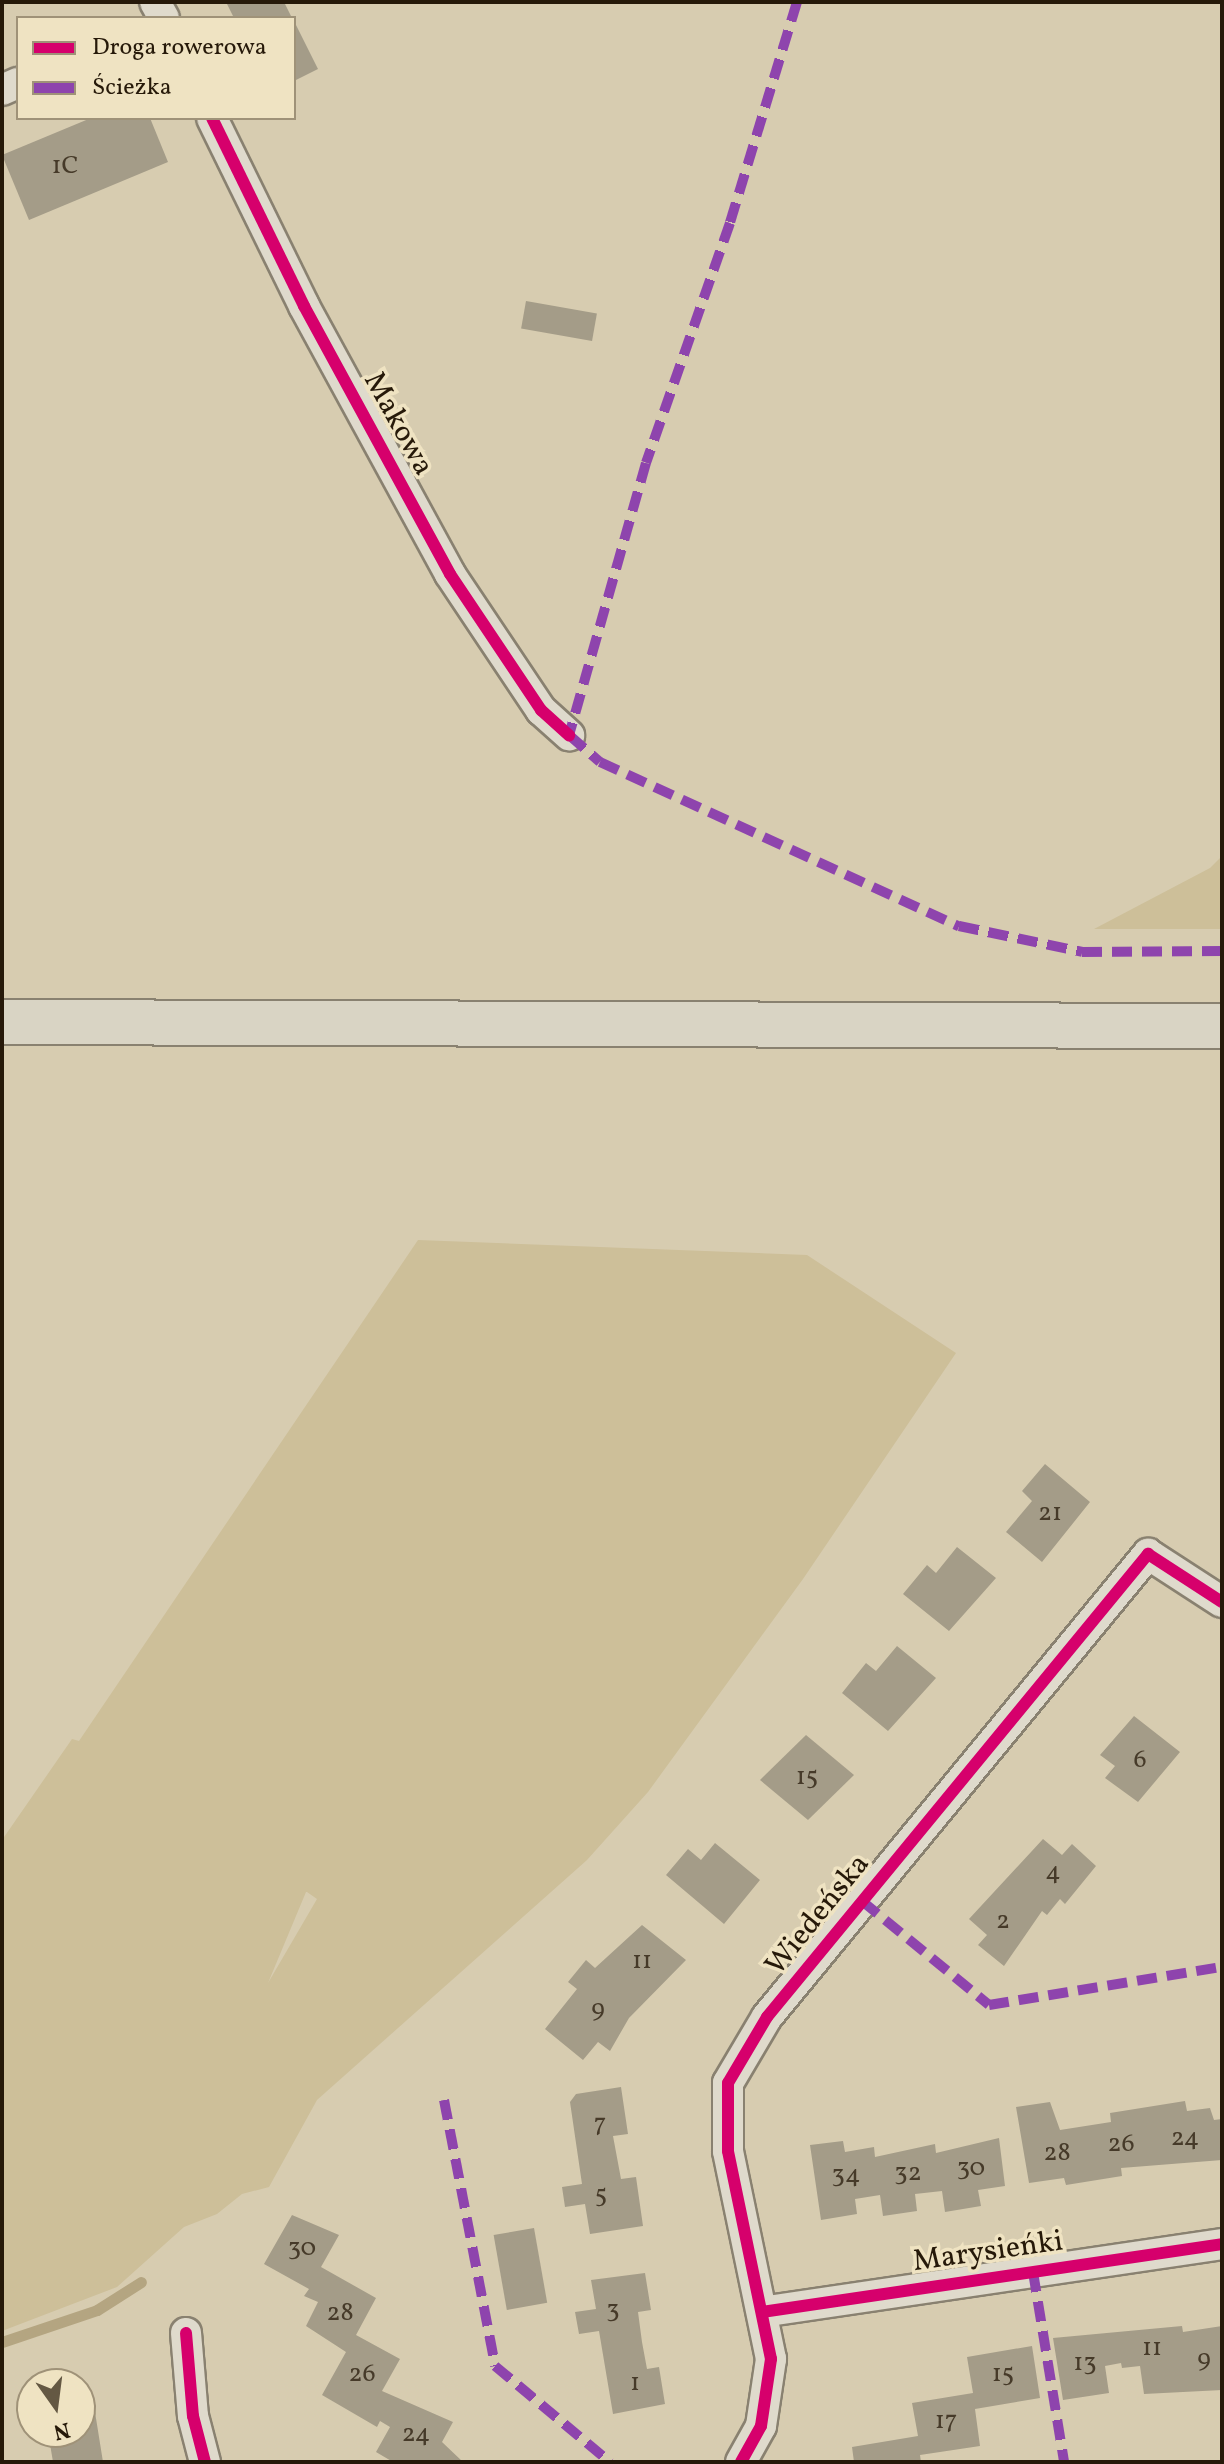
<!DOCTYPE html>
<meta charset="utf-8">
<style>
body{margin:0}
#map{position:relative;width:1224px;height:2464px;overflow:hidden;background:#d7ccb0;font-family:Vollkorn,serif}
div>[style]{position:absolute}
.green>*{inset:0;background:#cdbf99}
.stream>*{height:11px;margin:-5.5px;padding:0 5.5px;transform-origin:5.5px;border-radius:5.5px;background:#b4a581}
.building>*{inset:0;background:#a49c88;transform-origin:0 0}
.roads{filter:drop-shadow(2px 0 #898170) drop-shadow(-2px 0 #898170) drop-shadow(0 2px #898170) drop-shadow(0 -2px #898170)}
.minor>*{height:30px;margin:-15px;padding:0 15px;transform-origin:15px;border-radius:15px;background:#dfdacc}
.primary>*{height:44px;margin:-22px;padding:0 22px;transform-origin:22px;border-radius:22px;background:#d9d4c4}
.quiet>*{height:10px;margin-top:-5px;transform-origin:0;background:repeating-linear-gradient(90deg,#8e44ad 0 20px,transparent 0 30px)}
.cycleway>*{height:12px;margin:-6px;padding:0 6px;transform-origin:6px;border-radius:6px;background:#d6006c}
span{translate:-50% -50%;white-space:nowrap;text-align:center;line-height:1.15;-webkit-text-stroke:7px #efe3c2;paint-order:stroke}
.number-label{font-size:26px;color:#463a29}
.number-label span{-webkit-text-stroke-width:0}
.street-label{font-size:30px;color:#261909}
.frame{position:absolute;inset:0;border:4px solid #261909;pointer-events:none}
.legend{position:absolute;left:16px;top:16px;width:280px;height:104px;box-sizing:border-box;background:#efe3c2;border:2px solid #9f9278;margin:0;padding:10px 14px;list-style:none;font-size:24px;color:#261909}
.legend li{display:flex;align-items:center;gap:16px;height:40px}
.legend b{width:40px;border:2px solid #9f9278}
.north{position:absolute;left:16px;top:2368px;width:80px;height:80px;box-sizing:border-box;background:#efe3c2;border:2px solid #9f9278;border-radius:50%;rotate:166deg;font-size:22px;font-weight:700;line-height:32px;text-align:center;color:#261909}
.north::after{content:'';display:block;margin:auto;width:28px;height:36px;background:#645843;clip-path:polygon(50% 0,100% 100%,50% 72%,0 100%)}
</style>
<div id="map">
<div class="green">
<div style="clip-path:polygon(1222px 856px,1222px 929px,1094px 929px,1210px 868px)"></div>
<div style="clip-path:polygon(evenodd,418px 1240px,807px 1255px,956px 1353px,803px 1579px,648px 1792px,587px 1860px,317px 2100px,269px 2187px,242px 2194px,217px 2214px,184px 2227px,117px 2287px,2px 2331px,2px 1840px,72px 1739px,79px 1741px,418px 1240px,307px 1892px,317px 1899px,268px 1983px,306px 1892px,307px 1892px)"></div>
</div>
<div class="stream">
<div style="left:2px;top:2342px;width:100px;rotate:-18.6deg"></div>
<div style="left:97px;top:2310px;width:52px;rotate:-32.5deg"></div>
</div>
<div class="building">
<div style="clip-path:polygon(226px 2px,284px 2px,292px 18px,234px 18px)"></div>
<div style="clip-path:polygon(294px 21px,318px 69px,294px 81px)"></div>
<div style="clip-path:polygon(91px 118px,150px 118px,168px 162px,29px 220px,2px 155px)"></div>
<div style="left:526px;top:301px;width:72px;height:28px;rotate:10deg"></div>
<div style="clip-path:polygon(1045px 1464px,1090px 1502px,1042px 1562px,1006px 1532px,1032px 1501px,1022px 1491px)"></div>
<div style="clip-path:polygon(957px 1547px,996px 1578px,949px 1631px,903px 1594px,927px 1565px,936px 1573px)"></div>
<div style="clip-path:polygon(897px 1646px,936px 1678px,888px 1731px,842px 1693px,866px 1663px,876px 1671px)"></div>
<div style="clip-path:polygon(1134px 1716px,1180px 1752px,1138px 1802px,1105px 1778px,1115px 1766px,1100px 1755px)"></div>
<div style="clip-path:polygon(806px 1735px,854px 1775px,808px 1820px,760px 1780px)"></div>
<div style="clip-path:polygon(1043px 1839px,1062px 1855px,1072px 1844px,1096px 1866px,1065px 1904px,1060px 1899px,1047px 1915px,1042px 1911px,1004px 1966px,978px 1945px,987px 1935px,969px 1919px)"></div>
<div style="clip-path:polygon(715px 1843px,760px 1880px,724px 1924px,666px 1875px,688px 1849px,701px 1860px)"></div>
<div style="clip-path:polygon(642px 1925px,686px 1960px,629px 2018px,610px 2051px,598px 2042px,583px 2060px,545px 2029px,577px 1989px,568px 1982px,586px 1960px,595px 1968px)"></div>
<div style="clip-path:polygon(621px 2087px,628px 2134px,613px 2136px,621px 2179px,636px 2177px,643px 2226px,590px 2234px,585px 2204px,565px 2207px,562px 2187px,582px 2184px,570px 2102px,576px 2094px)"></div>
<div style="clip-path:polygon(1185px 2101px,1187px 2111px,1210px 2108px,1214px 2120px,1222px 2119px,1222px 2160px,1121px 2168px,1122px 2176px,1066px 2185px,1064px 2178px,1029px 2183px,1016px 2107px,1050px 2102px,1060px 2130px,1111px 2122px,1110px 2113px)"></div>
<div style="clip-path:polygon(999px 2138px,1005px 2186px,978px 2190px,981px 2206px,945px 2212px,942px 2191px,915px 2194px,917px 2211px,883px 2216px,880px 2195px,855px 2199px,857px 2214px,821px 2220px,810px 2145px,843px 2141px,845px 2152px,874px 2147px,875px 2157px,935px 2144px,936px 2153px)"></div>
<div style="clip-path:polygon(292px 2215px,339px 2235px,321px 2267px,376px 2298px,356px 2335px,400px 2359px,382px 2391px,453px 2422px,442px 2442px,463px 2462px,393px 2462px,376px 2452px,390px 2427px,380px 2421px,377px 2427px,322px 2395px,346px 2352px,306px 2326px,318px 2302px,304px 2296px,309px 2289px,264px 2264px)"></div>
<div style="left:534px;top:2228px;width:76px;height:41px;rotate:80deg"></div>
<div style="clip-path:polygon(645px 2273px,651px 2310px,638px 2312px,642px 2342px,647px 2369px,659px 2367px,665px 2404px,613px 2414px,599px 2331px,579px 2334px,575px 2312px,596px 2309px,591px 2280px)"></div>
<div style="clip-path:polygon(1182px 2326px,1183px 2332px,1222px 2326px,1222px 2390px,1144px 2394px,1140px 2366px,1122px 2368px,1121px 2363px,1105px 2366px,1109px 2393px,1063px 2400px,1053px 2338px)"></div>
<div style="clip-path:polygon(1032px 2346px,1040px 2398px,975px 2409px,980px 2446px,920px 2455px,921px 2462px,854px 2462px,852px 2447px,918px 2436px,912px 2403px,973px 2393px,967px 2357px)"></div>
<div style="clip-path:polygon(95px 2412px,103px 2462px,53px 2462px,48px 2432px,80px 2432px,80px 2414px)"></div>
</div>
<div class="roads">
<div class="minor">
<div style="left:155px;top:2px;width:18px;rotate:61deg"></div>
<div style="left:2px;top:90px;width:17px;rotate:-24deg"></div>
<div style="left:212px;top:118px;width:209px;rotate:63.9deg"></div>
<div style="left:304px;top:306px;width:305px;rotate:61.4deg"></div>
<div style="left:450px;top:574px;width:164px;rotate:56.2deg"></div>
<div style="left:541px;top:710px;width:38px;rotate:42deg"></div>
<div style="left:762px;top:2312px;width:465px;rotate:-8.4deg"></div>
<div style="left:186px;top:2333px;width:83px;rotate:85.2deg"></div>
<div style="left:193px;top:2416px;width:48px;rotate:75.4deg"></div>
<div style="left:741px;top:2462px;width:41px;rotate:-60.9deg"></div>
<div style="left:761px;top:2426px;width:68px;rotate:-81.5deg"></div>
<div style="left:771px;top:2359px;width:212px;rotate:-101.7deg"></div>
<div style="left:728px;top:2151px;width:68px;rotate:-90deg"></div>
<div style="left:728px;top:2083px;width:77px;rotate:-59.4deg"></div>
<div style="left:767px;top:2017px;width:600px;rotate:-50.55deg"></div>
<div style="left:1148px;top:1554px;width:88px;rotate:33deg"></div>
</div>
<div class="primary">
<div style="left:2px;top:1022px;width:1220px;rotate:0.19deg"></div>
</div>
</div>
<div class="quiet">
<div style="left:797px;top:2px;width:231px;rotate:106.9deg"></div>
<div style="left:730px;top:223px;width:254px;rotate:109.3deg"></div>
<div style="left:646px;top:463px;width:283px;rotate:105.8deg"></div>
<div style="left:569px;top:735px;width:41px;rotate:41.1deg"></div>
<div style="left:600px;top:762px;width:395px;rotate:24.6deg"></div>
<div style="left:959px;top:926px;width:126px;rotate:11.9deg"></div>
<div style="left:1082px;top:952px;width:140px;rotate:-0.4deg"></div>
<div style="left:862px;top:1901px;width:164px;rotate:39.3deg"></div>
<div style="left:989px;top:2005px;width:236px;rotate:-9.3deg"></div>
<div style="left:444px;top:2100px;width:271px;rotate:79.1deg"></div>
<div style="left:495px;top:2366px;width:150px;rotate:39.9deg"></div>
<div style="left:1033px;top:2272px;width:193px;rotate:80.7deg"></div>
</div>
<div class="cycleway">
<div style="left:212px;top:118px;width:209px;rotate:63.9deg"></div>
<div style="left:304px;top:306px;width:305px;rotate:61.4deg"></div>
<div style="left:450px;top:574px;width:164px;rotate:56.2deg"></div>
<div style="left:541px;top:710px;width:38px;rotate:42deg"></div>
<div style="left:762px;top:2312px;width:465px;rotate:-8.4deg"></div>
<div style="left:186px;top:2333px;width:83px;rotate:85.2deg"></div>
<div style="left:193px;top:2416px;width:48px;rotate:75.4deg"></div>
<div style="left:741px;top:2462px;width:41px;rotate:-60.9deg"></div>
<div style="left:761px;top:2426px;width:68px;rotate:-81.5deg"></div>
<div style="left:771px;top:2359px;width:212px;rotate:-101.7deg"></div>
<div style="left:728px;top:2151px;width:68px;rotate:-90deg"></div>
<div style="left:728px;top:2083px;width:77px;rotate:-59.4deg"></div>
<div style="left:767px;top:2017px;width:600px;rotate:-50.55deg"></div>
<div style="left:1148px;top:1554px;width:88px;rotate:33deg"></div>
</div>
<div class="number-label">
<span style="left:65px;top:167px">1C</span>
<span style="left:1050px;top:1514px">21</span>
<span style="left:1140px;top:1761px">6</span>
<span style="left:807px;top:1778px">15</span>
<span style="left:1053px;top:1873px">4</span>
<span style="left:1003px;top:1922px">2</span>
<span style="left:642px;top:1962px">11</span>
<span style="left:598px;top:2010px">9</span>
<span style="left:600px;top:2125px">7</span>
<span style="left:1185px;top:2139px">24</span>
<span style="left:1121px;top:2145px">26</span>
<span style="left:1057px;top:2154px">28</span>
<span style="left:971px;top:2169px">30</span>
<span style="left:908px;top:2174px">32</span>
<span style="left:846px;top:2176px">34</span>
<span style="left:601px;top:2196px">5</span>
<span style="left:302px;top:2249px">30</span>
<span style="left:613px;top:2311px">3</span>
<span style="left:340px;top:2314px">28</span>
<span style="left:1152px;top:2349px">11</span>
<span style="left:1204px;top:2360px">9</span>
<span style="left:1085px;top:2364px">13</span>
<span style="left:362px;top:2375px">26</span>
<span style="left:1003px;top:2375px">15</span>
<span style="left:635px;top:2384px">1</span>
<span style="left:946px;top:2422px">17</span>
<span style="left:416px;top:2435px">24</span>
</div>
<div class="street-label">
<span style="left:398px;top:424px;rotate:61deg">Makowa</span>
<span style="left:818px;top:1915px;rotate:-51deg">Wiedeńska</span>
<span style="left:988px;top:2252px;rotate:-8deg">Marysieńki</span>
</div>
<div class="frame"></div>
<ul class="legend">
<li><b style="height:10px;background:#d6006c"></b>Droga rowerowa</li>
<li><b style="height:10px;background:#8e44ad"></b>Ścieżka</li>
</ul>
<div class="north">N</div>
</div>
